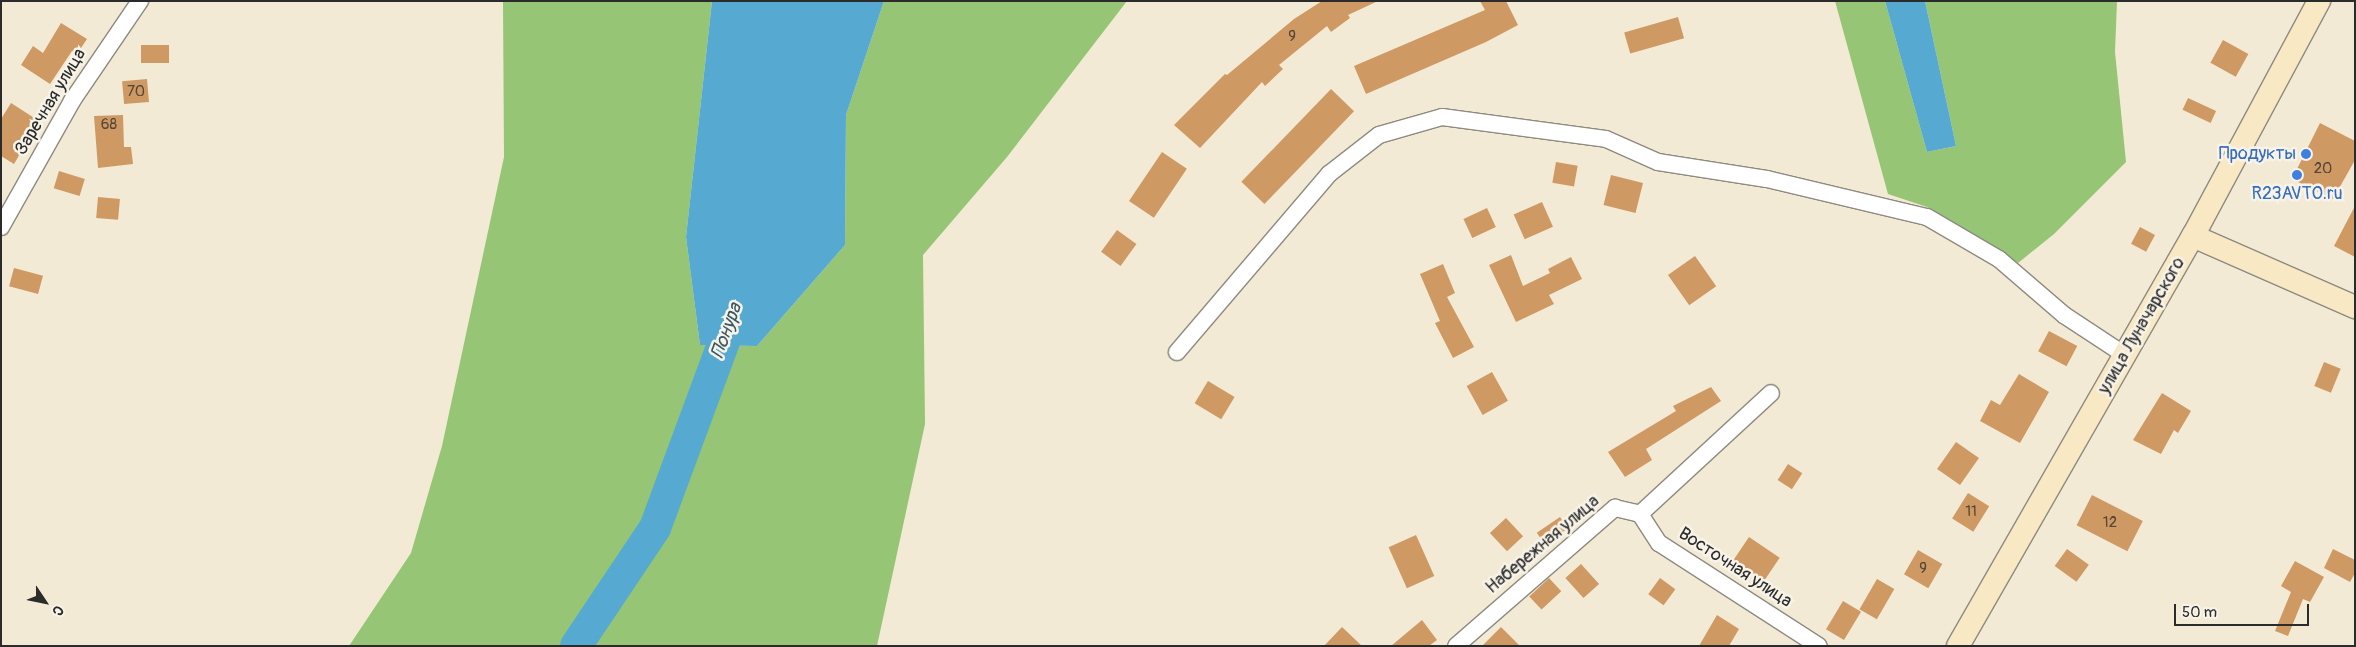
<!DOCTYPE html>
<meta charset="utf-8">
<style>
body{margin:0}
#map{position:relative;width:2356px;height:647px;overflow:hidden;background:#f2ead4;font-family:Pangolin,sans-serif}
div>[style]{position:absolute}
.green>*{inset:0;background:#95c575}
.water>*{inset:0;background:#56aad1}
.river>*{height:32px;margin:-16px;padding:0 16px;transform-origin:16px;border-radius:16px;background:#56aad1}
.building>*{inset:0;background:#cf9964;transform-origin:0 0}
.roads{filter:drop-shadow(1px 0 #8e8a80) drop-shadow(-1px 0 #8e8a80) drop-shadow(0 1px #8e8a80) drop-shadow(0 -1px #8e8a80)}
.street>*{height:16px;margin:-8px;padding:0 8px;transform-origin:8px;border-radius:8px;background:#fff}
.secondary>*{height:22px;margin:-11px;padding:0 11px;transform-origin:11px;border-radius:11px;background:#f8e8c3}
.dots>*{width:14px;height:14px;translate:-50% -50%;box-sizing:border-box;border:2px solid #f7f3e8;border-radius:50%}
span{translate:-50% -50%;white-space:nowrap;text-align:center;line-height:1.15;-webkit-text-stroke:5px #f7f3e8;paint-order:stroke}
.number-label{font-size:15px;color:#544639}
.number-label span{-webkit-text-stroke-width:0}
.street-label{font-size:18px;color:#2b2b2b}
.shop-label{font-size:18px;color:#366cbe}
.right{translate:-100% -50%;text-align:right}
.water-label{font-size:19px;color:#3a5765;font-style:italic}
.frame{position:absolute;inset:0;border:2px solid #2b2b2b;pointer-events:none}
.north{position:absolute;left:20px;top:577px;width:50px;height:50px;-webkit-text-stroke:4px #f7f3e8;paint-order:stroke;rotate:124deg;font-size:14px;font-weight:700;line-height:20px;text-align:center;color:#2b2b2b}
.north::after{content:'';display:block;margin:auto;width:18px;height:22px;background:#2b2b2b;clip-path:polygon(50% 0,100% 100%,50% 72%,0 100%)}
.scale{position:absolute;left:2174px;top:604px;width:135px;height:22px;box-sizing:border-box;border:2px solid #2b2b2b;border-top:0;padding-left:6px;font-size:15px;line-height:18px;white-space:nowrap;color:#2b2b2b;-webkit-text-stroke:4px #f7f3e8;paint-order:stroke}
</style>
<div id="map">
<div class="green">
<div style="clip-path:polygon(503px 1px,712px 1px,686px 237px,700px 345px,757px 346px,845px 245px,846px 115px,884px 1px,1127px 1px,1007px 157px,923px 255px,925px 424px,877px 646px,349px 646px,411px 553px,442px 446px,504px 157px)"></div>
<div style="clip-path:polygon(1835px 1px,1885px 1px,1927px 152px,1956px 146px,1925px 1px,2117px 1px,2115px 52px,2126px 162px,2054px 234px,2018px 263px,1927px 207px,1888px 194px)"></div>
</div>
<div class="water">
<div style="clip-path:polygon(712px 1px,884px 1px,846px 115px,845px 245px,757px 346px,700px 345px,686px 237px)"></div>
<div style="clip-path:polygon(1885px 1px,1925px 1px,1956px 146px,1927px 152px)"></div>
</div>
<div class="river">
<div style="left:576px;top:646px;width:142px;rotate:-56.2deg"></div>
<div style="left:655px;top:528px;width:239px;rotate:-69.7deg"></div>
</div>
<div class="building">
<div style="clip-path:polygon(1322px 1px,1378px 1px,1348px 15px,1350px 18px,1331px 32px,1327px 26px,1279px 65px,1283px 69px,1265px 86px,1262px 82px,1200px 148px,1174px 125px,1225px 74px,1227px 75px,1294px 19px)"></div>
<div style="clip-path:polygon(1480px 1px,1506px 1px,1518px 25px,1486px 42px,1366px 94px,1354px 66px,1485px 10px)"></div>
<div style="left:1678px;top:17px;width:22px;height:56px;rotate:74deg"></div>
<div style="clip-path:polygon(61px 23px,87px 39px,77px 54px,72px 51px,50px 84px,21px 65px,33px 46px,43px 53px)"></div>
<div style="left:2223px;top:40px;width:29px;height:26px;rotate:29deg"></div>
<div style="left:169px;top:45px;width:18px;height:28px;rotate:90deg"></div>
<div style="left:147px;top:79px;width:23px;height:25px;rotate:85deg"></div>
<div style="left:1331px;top:89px;width:32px;height:129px;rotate:44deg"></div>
<div style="left:2188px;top:98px;width:31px;height:13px;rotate:25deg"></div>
<div style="clip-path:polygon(11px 103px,39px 121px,14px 164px,1px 156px,1px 119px)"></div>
<div style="clip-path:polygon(123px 115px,124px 147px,131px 147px,133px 164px,98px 168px,94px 116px)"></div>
<div style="clip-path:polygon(2320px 123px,2355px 141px,2355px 160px,2333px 199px,2292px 179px)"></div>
<div style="left:1162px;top:152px;width:30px;height:59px;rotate:34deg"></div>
<div style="left:1556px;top:162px;width:22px;height:21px;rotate:10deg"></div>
<div style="left:59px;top:171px;width:27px;height:18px;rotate:17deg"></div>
<div style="left:1611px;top:175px;width:33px;height:31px;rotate:14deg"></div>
<div style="left:98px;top:197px;width:22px;height:21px;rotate:5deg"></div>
<div style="left:1542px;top:202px;width:27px;height:31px;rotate:66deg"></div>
<div style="clip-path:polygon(2355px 206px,2355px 257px,2334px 246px)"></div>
<div style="left:1487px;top:208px;width:21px;height:26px;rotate:65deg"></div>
<div style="left:2140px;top:227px;width:17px;height:19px;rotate:28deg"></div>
<div style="left:1117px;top:230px;width:24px;height:27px;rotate:36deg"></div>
<div style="clip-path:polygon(1511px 255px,1523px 286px,1550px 273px,1548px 269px,1571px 257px,1582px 279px,1549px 295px,1554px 304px,1516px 322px,1489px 265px)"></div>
<div style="left:1695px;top:256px;width:37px;height:33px;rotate:55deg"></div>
<div style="clip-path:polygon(1443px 264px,1455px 293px,1447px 297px,1474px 347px,1453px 358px,1435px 323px,1440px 321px,1420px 274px)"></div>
<div style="left:14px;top:268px;width:30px;height:19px;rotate:15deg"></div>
<div style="left:2049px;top:331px;width:32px;height:23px;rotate:28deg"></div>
<div style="left:2324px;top:362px;width:18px;height:26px;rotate:22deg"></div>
<div style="left:1492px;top:372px;width:33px;height:29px;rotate:61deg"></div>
<div style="clip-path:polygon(2019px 374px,2049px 392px,2020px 443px,1980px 421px,1991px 400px,2000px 405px)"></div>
<div style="left:1208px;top:381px;width:31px;height:26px;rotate:31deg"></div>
<div style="clip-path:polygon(1711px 387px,1721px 401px,1646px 449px,1652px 460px,1625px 477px,1608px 452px,1676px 411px,1673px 406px)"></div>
<div style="clip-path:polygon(2162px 393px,2191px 411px,2178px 433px,2174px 430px,2161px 454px,2133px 440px)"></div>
<div style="left:1956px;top:442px;width:28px;height:33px;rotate:35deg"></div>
<div style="left:1788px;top:464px;width:17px;height:19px;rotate:33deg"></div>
<div style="left:1968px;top:493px;width:25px;height:30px;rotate:32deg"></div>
<div style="left:2092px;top:495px;width:57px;height:34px;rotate:27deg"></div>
<div style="left:1560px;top:517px;width:14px;height:28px;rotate:56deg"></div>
<div style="left:1506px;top:518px;width:25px;height:22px;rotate:47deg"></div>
<div style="left:1416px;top:535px;width:45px;height:30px;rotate:66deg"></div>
<div style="left:1749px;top:537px;width:37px;height:28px;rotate:34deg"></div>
<div style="left:2067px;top:549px;width:27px;height:21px;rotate:36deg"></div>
<div style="clip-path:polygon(2333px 549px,2355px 560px,2355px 573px,2350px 582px,2324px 568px)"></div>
<div style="left:1918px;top:550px;width:28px;height:28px;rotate:30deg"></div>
<div style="clip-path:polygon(2295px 561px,2324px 577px,2310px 602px,2303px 599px,2288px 636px,2275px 631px,2291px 592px,2281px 586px)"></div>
<div style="left:1581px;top:564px;width:27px;height:21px;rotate:48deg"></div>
<div style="left:1549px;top:578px;width:18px;height:27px;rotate:47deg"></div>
<div style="left:1660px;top:578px;width:19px;height:20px;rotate:36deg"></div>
<div style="left:1877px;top:579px;width:20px;height:35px;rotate:30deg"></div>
<div style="left:1843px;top:601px;width:21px;height:33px;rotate:31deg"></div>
<div style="clip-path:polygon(1717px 615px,1739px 629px,1729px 646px,1699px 646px)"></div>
<div style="clip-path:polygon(1422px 620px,1437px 640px,1429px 646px,1391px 646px)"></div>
<div style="clip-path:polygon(1342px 627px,1362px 646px,1324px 646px)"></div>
<div style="clip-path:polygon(1501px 627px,1520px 646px,1482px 646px)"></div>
</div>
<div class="roads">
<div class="street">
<div style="left:1px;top:227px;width:145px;rotate:-60.6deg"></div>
<div style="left:72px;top:101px;width:121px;rotate:-55.8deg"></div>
<div style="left:1177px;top:352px;width:234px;rotate:-49.5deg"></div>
<div style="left:1329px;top:174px;width:63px;rotate:-38deg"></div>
<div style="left:1379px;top:135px;width:66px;rotate:-15.9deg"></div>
<div style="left:1442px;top:117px;width:165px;rotate:7.6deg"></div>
<div style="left:1606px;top:139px;width:57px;rotate:23.9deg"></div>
<div style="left:1658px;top:162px;width:110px;rotate:8.9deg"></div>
<div style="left:1767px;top:179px;width:164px;rotate:13.4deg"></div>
<div style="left:1927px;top:217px;width:83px;rotate:30.3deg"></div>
<div style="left:1999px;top:259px;width:86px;rotate:40.7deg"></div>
<div style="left:2064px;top:315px;width:73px;rotate:33.3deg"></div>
<div style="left:1640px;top:514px;width:35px;rotate:57deg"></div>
<div style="left:1659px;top:543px;width:190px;rotate:32.8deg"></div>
<div style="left:1456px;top:646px;width:211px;rotate:-41deg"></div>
<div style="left:1615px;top:508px;width:26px;rotate:13deg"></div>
<div style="left:1640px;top:514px;width:178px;rotate:-42.7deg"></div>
</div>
<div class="secondary">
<div style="left:2193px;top:236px;width:177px;rotate:23.7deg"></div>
<div style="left:1958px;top:646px;width:473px;rotate:-60.2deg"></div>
<div style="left:2193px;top:236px;width:267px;rotate:-61.8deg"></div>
</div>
</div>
<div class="dots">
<div style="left:2306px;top:154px;background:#3f7fe0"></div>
<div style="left:2297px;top:175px;background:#3f7fe0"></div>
</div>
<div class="number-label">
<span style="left:1292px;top:37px">9</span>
<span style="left:136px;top:92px">70</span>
<span style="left:109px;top:125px">68</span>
<span style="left:2323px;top:169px">20</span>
<span style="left:1971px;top:512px">11</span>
<span style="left:2110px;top:523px">12</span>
<span style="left:1923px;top:569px">9</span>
</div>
<div class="street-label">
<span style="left:51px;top:102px;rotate:-59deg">Заречная улица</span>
<span style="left:2142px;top:326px;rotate:-60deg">улица Луначарского</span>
<span style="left:1543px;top:545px;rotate:-40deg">Набережная улица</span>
<span style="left:1735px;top:568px;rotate:33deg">Восточная улица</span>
</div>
<div class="shop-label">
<span class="right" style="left:2296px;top:154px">Продукты</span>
<span style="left:2297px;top:194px">R23AVTO.ru</span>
</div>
<div class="water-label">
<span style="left:727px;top:331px;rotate:-70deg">Понура</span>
</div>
<div class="frame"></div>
<div class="north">С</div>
<div class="scale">50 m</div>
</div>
